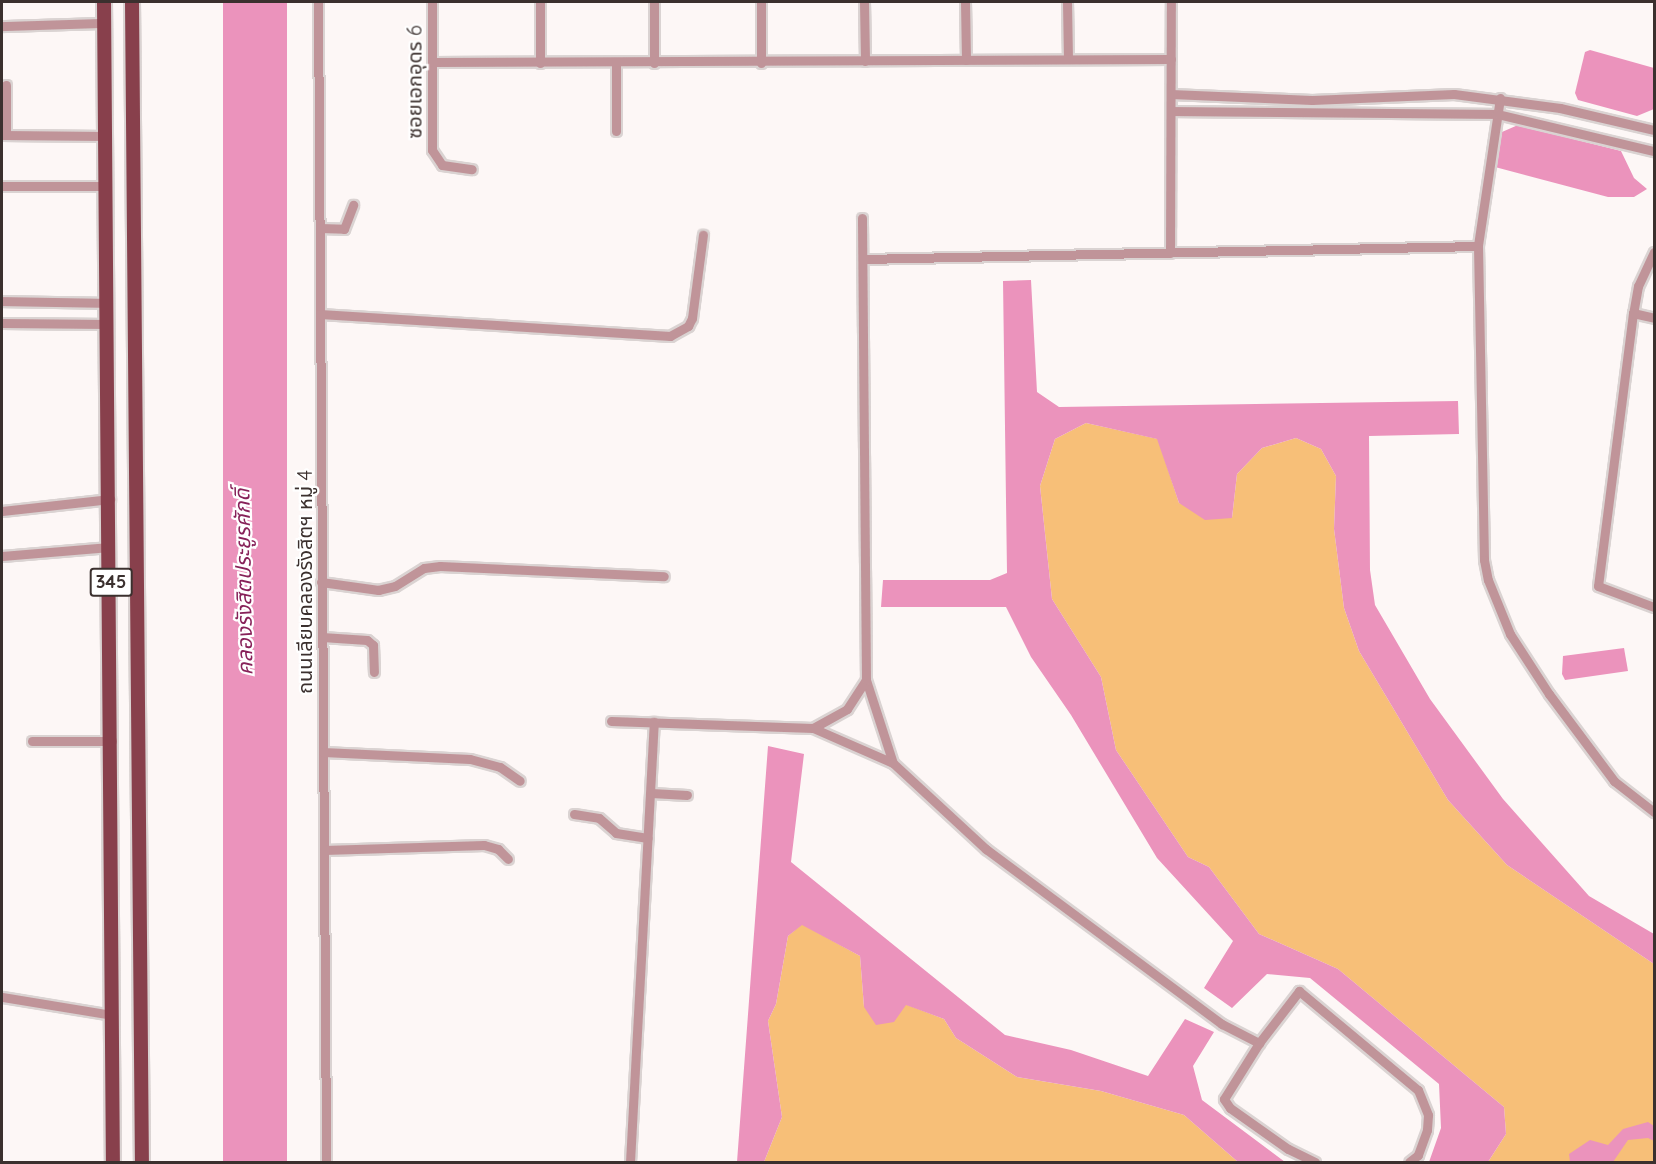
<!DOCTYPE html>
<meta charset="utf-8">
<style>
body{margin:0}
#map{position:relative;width:1656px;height:1164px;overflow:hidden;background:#fdf7f6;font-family:Quicksand,"Noto Sans Thai",sans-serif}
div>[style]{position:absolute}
.green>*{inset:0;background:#f7bf78}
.water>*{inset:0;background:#eb93bc;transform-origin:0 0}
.roads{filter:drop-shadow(2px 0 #dad3d2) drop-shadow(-2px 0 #dad3d2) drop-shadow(0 2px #dad3d2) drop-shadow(0 -2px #dad3d2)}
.minor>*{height:9px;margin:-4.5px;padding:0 4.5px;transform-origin:4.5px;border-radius:4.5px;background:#c09499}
.primary>*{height:14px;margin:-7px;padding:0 7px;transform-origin:7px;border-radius:7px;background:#88404c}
span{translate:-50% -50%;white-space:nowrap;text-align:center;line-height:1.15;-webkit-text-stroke:4.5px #fff;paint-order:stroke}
.shield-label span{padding:2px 4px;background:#fff;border:2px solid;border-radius:4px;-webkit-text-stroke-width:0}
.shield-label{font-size:18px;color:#3b302e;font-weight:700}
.street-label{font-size:20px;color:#3b302e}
.water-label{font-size:21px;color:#872159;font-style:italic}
.frame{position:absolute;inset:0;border:3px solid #3b302e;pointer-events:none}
</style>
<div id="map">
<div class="green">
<div style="clip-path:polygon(1086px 423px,1158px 439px,1179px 503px,1232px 518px,1237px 474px,1262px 448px,1296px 438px,1321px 449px,1336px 476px,1334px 529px,1344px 608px,1359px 651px,1448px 800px,1507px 865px,1654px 964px,1654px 1162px,1488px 1162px,1506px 1134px,1504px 1107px,1338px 969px,1259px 934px,1209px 867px,1188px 857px,1116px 750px,1101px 677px,1052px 599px,1040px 486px,1055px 439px)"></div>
<div style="clip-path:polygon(802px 924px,860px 956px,864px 1007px,905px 1004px,944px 1019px,956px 1038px,1017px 1077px,1101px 1091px,1184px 1115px,1238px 1162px,764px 1162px,782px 1117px,768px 1021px,776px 1004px,788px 936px)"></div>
</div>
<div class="water">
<div style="left:223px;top:2px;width:64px;height:1160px"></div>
<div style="clip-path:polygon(1590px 50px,1654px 68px,1654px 109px,1637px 116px,1578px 100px,1575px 93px,1585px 52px)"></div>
<div style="clip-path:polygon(1518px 125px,1621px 151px,1634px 178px,1647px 189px,1634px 197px,1608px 197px,1495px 167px,1502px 132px)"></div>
<div style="clip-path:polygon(1031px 280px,1037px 392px,1059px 407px,1458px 401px,1459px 434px,1369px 436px,1370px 570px,1375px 605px,1430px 699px,1503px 799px,1589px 896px,1654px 934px,1654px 964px,1507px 865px,1448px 800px,1359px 651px,1344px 608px,1334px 529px,1336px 476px,1321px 449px,1296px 438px,1262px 448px,1237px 474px,1232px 518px,1205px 520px,1179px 503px,1157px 439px,1086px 423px,1055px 439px,1040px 486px,1052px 599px,1101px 677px,1116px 750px,1188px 857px,1209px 867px,1259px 934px,1338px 969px,1504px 1107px,1506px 1134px,1488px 1162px,1429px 1162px,1441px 1128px,1439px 1084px,1310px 978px,1267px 974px,1232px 1008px,1204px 988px,1233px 941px,1157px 858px,1071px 715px,1031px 657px,1006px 607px,881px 607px,883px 580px,990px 580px,1007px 573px,1003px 281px)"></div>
<div style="clip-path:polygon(1624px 648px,1628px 671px,1565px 680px,1562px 674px,1563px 656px)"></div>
<div style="clip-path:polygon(768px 746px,804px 754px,791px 862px,1005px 1035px,1071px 1050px,1148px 1076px,1185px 1019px,1214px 1032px,1193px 1066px,1202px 1100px,1285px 1162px,1238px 1162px,1184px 1115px,1101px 1091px,1017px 1077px,956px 1038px,944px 1019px,906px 1005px,894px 1022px,876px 1025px,864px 1007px,860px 956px,802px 925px,788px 936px,776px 1004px,768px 1021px,782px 1117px,764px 1162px,737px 1162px)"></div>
<div style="clip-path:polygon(1648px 1122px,1654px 1126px,1654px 1141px,1648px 1138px,1628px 1140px,1613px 1162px,1570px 1162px,1569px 1154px,1590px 1140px,1608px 1145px,1623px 1129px)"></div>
</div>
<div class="roads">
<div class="minor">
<div style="left:318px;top:2px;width:1160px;rotate:89.6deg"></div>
<div style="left:432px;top:2px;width:148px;rotate:90deg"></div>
<div style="left:432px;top:150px;width:18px;rotate:56deg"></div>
<div style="left:442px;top:165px;width:30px;rotate:8deg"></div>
<div style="left:540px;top:2px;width:61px;rotate:90deg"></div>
<div style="left:654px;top:2px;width:61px;rotate:90deg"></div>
<div style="left:761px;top:2px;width:61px;rotate:90deg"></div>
<div style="left:864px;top:2px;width:59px;rotate:89deg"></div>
<div style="left:965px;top:2px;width:58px;rotate:89deg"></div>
<div style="left:1067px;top:2px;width:57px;rotate:89deg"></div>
<div style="left:2px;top:26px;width:102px;rotate:-1.7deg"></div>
<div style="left:432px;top:62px;width:739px;rotate:-0.23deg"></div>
<div style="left:6px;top:85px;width:50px;rotate:90deg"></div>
<div style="left:1171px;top:94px;width:141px;rotate:2.4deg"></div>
<div style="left:1312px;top:100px;width:142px;rotate:-2.4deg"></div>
<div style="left:1454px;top:94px;width:107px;rotate:7.5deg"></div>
<div style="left:1560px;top:108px;width:97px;rotate:13.2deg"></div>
<div style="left:1500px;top:98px;width:150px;rotate:98.5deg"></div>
<div style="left:1478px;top:246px;width:314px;rotate:88.9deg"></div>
<div style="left:1484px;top:560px;width:20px;rotate:79deg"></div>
<div style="left:1488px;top:580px;width:58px;rotate:67.8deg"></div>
<div style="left:1510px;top:634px;width:72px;rotate:57deg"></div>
<div style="left:1549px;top:694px;width:109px;rotate:53.2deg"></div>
<div style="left:1614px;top:781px;width:51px;rotate:37.8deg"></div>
<div style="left:1172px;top:111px;width:325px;rotate:0.5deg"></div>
<div style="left:1497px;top:114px;width:161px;rotate:13.3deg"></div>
<div style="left:616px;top:131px;width:68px;rotate:-90deg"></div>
<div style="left:2px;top:135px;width:104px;rotate:0.6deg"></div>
<div style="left:2px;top:186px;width:105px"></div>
<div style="left:320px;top:228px;width:24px;rotate:2deg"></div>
<div style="left:344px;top:229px;width:26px;rotate:-69deg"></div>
<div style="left:1654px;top:252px;width:38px;rotate:115deg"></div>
<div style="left:1638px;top:286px;width:27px;rotate:100deg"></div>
<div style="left:1633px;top:313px;width:275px;rotate:97.3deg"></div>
<div style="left:1598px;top:586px;width:60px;rotate:20.6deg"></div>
<div style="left:1170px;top:253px;width:251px;rotate:-89.8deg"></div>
<div style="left:863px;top:259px;width:615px;rotate:-1.21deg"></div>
<div style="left:2px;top:301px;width:106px;rotate:1.1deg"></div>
<div style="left:1633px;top:313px;width:22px;rotate:13deg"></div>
<div style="left:320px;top:314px;width:351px;rotate:3.6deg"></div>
<div style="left:670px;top:336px;width:21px;rotate:-29deg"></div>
<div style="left:688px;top:326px;width:9px;rotate:-63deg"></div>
<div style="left:692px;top:318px;width:84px;rotate:-82.5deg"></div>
<div style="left:2px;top:323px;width:106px;rotate:0.5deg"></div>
<div style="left:2px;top:511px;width:109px;rotate:-6.3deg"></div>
<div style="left:2px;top:556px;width:108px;rotate:-4.8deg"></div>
<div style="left:321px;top:582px;width:58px;rotate:8deg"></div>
<div style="left:378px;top:590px;width:17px;rotate:-13deg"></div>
<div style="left:395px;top:586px;width:34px;rotate:-32deg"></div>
<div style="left:424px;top:568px;width:16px;rotate:-7deg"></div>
<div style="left:440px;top:566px;width:224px;rotate:2.6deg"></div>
<div style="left:322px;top:637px;width:45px;rotate:3.8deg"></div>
<div style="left:367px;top:640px;width:8px;rotate:40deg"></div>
<div style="left:373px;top:645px;width:27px;rotate:88deg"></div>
<div style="left:866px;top:680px;width:87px;rotate:72deg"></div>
<div style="left:611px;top:721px;width:202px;rotate:2deg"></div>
<div style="left:813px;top:728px;width:39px;rotate:-29deg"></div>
<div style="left:847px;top:709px;width:35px;rotate:-57deg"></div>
<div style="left:866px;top:680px;width:462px;rotate:-90.5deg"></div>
<div style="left:813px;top:728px;width:87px;rotate:23.6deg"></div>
<div style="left:893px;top:763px;width:127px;rotate:42.8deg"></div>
<div style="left:986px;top:849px;width:294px;rotate:36.6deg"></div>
<div style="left:1222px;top:1024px;width:42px;rotate:27.2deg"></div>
<div style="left:32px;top:741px;width:80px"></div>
<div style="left:323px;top:752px;width:147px;rotate:2.7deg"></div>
<div style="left:470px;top:759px;width:31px;rotate:15deg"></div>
<div style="left:500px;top:767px;width:24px;rotate:35deg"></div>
<div style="left:651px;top:793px;width:36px;rotate:3deg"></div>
<div style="left:574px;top:814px;width:25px;rotate:9deg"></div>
<div style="left:599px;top:818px;width:23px;rotate:41deg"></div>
<div style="left:616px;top:833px;width:32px;rotate:9deg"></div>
<div style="left:324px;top:850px;width:160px;rotate:-1.8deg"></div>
<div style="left:484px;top:845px;width:15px;rotate:16deg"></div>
<div style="left:498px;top:849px;width:14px;rotate:45deg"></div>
<div style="left:2px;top:997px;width:111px;rotate:9.3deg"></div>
<div style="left:630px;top:1162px;width:441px;rotate:-86.9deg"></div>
<div style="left:1315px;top:1162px;width:30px;rotate:-154deg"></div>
<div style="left:1288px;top:1149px;width:71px;rotate:-144.7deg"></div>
<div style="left:1230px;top:1108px;width:11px;rotate:-124deg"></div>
<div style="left:1224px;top:1099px;width:66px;rotate:-58deg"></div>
<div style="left:1259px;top:1043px;width:66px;rotate:-52.4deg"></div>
<div style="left:1299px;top:991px;width:155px;rotate:39.8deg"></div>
<div style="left:1418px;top:1090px;width:27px;rotate:68deg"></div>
<div style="left:1428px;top:1115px;width:15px;rotate:94deg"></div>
<div style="left:1427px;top:1130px;width:27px;rotate:110deg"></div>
<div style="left:1418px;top:1155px;width:11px;rotate:142deg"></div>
</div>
<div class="primary">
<div style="left:104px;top:2px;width:1160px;rotate:89.56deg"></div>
<div style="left:132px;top:2px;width:1160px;rotate:89.51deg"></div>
</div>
</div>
<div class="shield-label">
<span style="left:111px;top:582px">345</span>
</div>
<div class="street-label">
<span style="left:414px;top:82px;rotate:-90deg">ซอยเอกอุดร 6</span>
<span style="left:304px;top:582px;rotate:-90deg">ถนนเลียบคลองรังสิตฯ หมู่ 4</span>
</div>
<div class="water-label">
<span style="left:243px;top:582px;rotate:-91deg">คลองรังสิตประยูรศักดิ์</span>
</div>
<div class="frame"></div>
</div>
